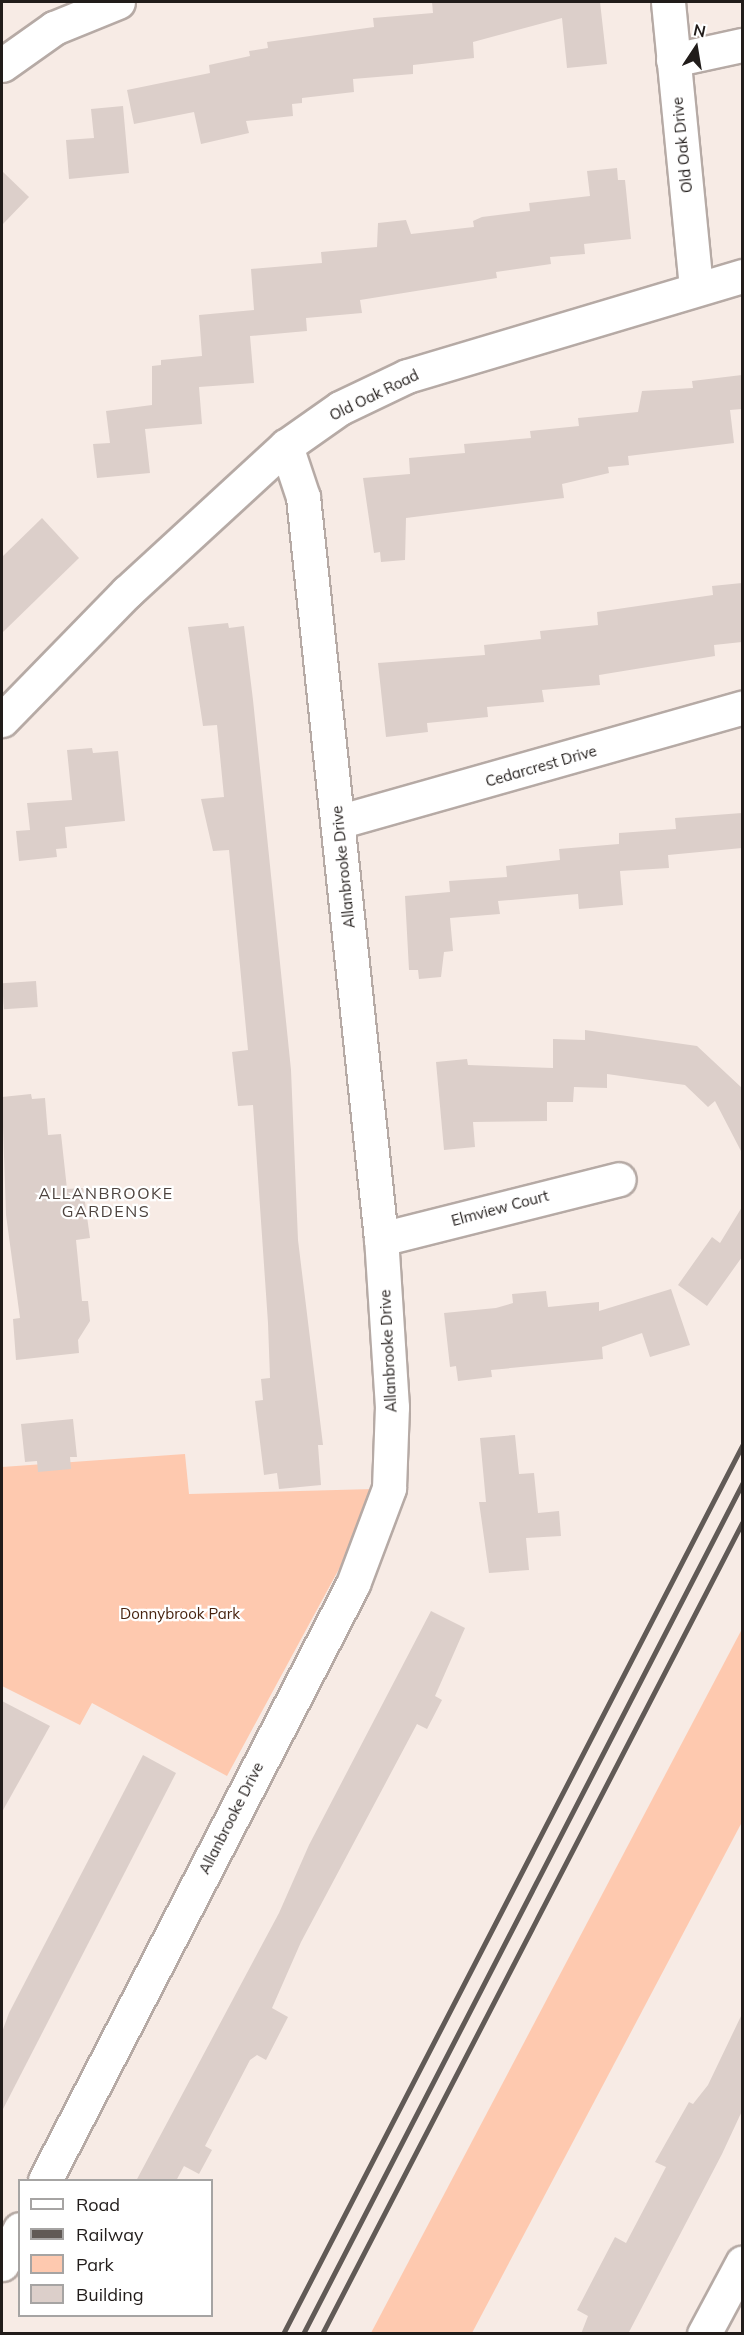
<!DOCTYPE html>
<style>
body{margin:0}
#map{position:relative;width:744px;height:2335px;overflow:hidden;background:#f7ebe5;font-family:Mulish,sans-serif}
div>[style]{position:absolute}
.green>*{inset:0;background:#fec9af}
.building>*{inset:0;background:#dccfca;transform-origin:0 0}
.roads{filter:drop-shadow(2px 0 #b6aaa5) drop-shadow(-2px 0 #b6aaa5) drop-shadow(0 2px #b6aaa5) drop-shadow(0 -2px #b6aaa5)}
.minor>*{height:33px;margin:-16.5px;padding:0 16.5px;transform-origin:16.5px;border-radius:16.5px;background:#fff}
.major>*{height:33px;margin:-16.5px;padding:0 16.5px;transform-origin:16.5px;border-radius:16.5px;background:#fff}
.rail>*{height:4.5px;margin:-2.25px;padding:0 2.25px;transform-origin:2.25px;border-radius:2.25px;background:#615a56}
span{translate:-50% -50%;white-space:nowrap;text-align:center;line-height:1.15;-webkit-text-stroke:4.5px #fff;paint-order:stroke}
.street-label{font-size:15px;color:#211c1a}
.park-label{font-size:15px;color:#47230f}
.neighbourhood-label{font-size:16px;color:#4d433e;letter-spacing:1.5px}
.frame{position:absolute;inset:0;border:3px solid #211c1a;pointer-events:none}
.legend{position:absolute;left:18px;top:2179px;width:195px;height:138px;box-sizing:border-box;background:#fff;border:2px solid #a6a4a3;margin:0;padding:8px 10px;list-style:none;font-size:18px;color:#211c1a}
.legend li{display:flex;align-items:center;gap:12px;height:30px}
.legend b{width:30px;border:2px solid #a6a4a3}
.north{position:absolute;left:666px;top:18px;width:60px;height:60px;-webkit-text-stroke:4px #fff;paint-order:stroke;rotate:12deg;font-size:16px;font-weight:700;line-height:24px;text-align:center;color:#211c1a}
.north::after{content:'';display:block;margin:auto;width:21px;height:27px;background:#211c1a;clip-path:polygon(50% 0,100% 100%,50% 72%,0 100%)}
</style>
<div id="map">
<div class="green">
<div style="clip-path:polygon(185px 1454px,189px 1494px,373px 1489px,353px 1543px,227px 1776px,92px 1703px,80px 1725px,2px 1686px,2px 1467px)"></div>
<div style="clip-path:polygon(742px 1629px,742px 1822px,472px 2333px,371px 2333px)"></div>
</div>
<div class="building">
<div style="clip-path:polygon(432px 2px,600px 2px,607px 64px,567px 68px,562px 18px,473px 42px,474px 58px,413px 65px,413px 74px,353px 79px,354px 92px,302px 98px,302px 103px,292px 104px,293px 116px,246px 121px,249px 133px,201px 144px,194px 112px,134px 124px,127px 90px,210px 73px,209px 65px,250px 56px,249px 51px,268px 48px,267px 42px,374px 27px,373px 18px,433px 13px)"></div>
<div style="clip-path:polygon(123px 106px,129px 173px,69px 179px,66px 140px,94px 138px,91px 109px)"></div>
<div style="clip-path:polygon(617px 168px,618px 180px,625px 180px,631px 239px,584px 244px,585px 254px,550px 257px,551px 264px,496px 272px,497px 278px,360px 300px,362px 313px,306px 318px,307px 331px,250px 336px,254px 383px,199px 387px,202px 424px,145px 429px,150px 473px,97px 478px,93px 444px,110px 443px,106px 411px,152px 405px,152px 366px,161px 365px,161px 360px,202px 356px,199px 315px,254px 310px,251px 269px,322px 263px,321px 252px,377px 247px,378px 223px,406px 220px,411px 234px,474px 227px,473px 221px,482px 217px,530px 211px,529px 203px,590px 196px,587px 171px)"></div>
<div style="clip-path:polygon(2px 171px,29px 197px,2px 225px)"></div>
<div style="clip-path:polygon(742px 375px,742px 409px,730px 410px,734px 443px,628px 456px,629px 465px,608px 467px,609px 473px,562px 484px,564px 498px,406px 518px,405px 560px,381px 562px,380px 552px,374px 553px,363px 478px,410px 474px,409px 458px,465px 453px,464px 444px,531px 438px,530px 431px,579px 426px,578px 418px,638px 412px,642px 391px,693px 388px,692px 381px)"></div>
<div style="clip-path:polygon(42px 518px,79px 558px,2px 633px,2px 557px)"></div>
<div style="clip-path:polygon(742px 583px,742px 642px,714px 645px,715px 656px,599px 675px,600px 685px,542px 690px,544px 702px,487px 707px,488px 717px,427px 723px,428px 732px,386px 737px,378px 663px,485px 655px,484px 645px,541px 639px,540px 631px,598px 625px,597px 612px,713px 595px,712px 586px)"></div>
<div style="clip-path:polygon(228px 623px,229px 628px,244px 626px,253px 700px,291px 1070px,298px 1240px,323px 1445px,318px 1445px,321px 1485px,279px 1489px,277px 1473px,264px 1475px,255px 1401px,263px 1400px,261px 1379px,270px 1378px,268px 1323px,253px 1105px,238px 1106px,232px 1052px,248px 1050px,229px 850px,213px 851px,201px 799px,224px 797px,217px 725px,203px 726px,188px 627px)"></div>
<div style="clip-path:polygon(92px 748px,93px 753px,118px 751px,125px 821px,65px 827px,67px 848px,56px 849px,57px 857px,19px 861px,16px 831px,30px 830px,27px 803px,72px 800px,67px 750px)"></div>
<div style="clip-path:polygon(742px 813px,742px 848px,668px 855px,669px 868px,620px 871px,623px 905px,579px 909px,578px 894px,498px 901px,500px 914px,450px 918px,453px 951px,444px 952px,441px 977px,419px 979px,418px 970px,409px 970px,405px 896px,450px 892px,449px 881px,507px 877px,506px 866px,560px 860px,559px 849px,619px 844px,619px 833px,676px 829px,675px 818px)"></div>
<div style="left:36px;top:981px;width:26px;height:34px;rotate:86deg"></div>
<div style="clip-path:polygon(585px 1030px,697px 1046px,742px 1088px,742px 1153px,715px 1101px,708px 1107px,685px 1085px,607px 1074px,607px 1088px,574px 1087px,573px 1102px,547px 1102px,547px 1121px,473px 1122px,475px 1147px,444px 1150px,436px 1062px,467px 1059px,468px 1065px,553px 1068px,553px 1039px,585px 1040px)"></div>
<div style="clip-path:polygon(31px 1094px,32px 1099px,45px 1098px,48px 1135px,61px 1134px,67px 1189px,83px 1188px,90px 1238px,76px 1240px,82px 1301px,88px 1301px,90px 1321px,78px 1340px,79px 1353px,16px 1360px,13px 1319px,20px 1318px,6px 1215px,2px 1097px)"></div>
<div style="clip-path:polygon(742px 1207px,742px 1257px,707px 1306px,678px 1285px,712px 1237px,720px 1243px)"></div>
<div style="clip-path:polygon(671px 1289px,690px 1345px,650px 1357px,642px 1333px,602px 1347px,603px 1359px,491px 1370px,492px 1377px,458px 1381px,456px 1366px,450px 1367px,444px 1313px,496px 1308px,513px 1303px,512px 1294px,546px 1291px,548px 1307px,599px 1302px,599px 1311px)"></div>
<div style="clip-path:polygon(73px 1419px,77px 1457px,70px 1457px,71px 1469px,38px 1472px,37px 1461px,25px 1462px,21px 1424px)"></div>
<div style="clip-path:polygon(515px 1435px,519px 1474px,534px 1473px,538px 1513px,559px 1511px,561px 1536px,526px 1538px,529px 1570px,489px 1573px,479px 1502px,486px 1502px,480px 1438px)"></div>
<div style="clip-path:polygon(431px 1611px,465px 1628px,435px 1696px,442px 1700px,427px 1729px,417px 1724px,301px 1942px,272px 2008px,288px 2017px,266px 2060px,257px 2055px,250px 2060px,205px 2146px,212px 2150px,199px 2174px,184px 2166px,176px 2181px,136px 2181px,279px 1913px,309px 1845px)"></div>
<div style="clip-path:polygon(2px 1701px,50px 1726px,2px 1812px)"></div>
<div style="clip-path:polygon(143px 1755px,176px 1773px,2px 2111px,2px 2032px,9px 2013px)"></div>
<div style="clip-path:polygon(742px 2014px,742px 2111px,722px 2154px,628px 2334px,581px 2334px,588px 2316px,577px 2310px,615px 2237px,626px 2243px,666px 2167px,655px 2162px,689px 2102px,693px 2104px,708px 2085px)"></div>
</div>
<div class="roads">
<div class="minor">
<div style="left:668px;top:2px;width:287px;rotate:84.4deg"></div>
<div style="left:673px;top:60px;width:71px;rotate:-12.3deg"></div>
<div style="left:2px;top:720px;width:179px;rotate:-45.7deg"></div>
<div style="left:127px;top:592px;width:216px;rotate:-42.6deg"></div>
<div style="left:286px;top:446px;width:66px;rotate:-35.1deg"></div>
<div style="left:340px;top:408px;width:74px;rotate:-25.5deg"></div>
<div style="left:407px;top:376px;width:350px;rotate:-16.6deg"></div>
<div style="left:338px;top:822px;width:420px;rotate:-15.8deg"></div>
<div style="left:381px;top:1239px;width:245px;rotate:-14.1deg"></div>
<div style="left:45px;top:2180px;width:671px;rotate:-62.67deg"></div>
<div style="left:353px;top:1584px;width:103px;rotate:-69.4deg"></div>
<div style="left:389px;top:1488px;width:81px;rotate:-87.9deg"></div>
<div style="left:392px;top:1407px;width:168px;rotate:-93.7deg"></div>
<div style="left:381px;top:1239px;width:746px;rotate:-96deg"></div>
<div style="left:303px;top:497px;width:54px;rotate:-108.4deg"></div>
<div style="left:2px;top:2264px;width:39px;rotate:-63deg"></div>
<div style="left:704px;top:2334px;width:81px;rotate:-61.8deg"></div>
</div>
<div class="major">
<div style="left:2px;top:65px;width:64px;rotate:-35.4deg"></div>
<div style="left:54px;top:28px;width:69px;rotate:-22.1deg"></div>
</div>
</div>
<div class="rail">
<div style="left:283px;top:2334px;width:1000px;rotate:-62.67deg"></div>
<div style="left:303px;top:2334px;width:957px;rotate:-62.68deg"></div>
<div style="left:322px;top:2334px;width:913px;rotate:-62.62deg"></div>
</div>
<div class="street-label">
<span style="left:682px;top:145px;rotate:-96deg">Old Oak Drive</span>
<span style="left:374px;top:395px;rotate:-26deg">Old Oak Road</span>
<span style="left:541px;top:766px;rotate:-16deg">Cedarcrest Drive</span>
<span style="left:343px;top:867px;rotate:-96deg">Allanbrooke Drive</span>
<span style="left:500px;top:1208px;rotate:-15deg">Elmview Court</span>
<span style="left:388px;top:1351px;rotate:-93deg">Allanbrooke Drive</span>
<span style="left:231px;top:1818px;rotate:-63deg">Allanbrooke Drive</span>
</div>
<div class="park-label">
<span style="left:180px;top:1614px">Donnybrook Park</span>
</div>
<div class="neighbourhood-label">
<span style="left:106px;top:1202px">ALLANBROOKE<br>GARDENS</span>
</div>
<div class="frame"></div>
<ul class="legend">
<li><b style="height:8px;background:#fff"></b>Road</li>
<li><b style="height:8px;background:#615a56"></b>Railway</li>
<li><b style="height:16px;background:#fec9af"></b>Park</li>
<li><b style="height:16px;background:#dccfca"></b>Building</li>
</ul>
<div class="north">N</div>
</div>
